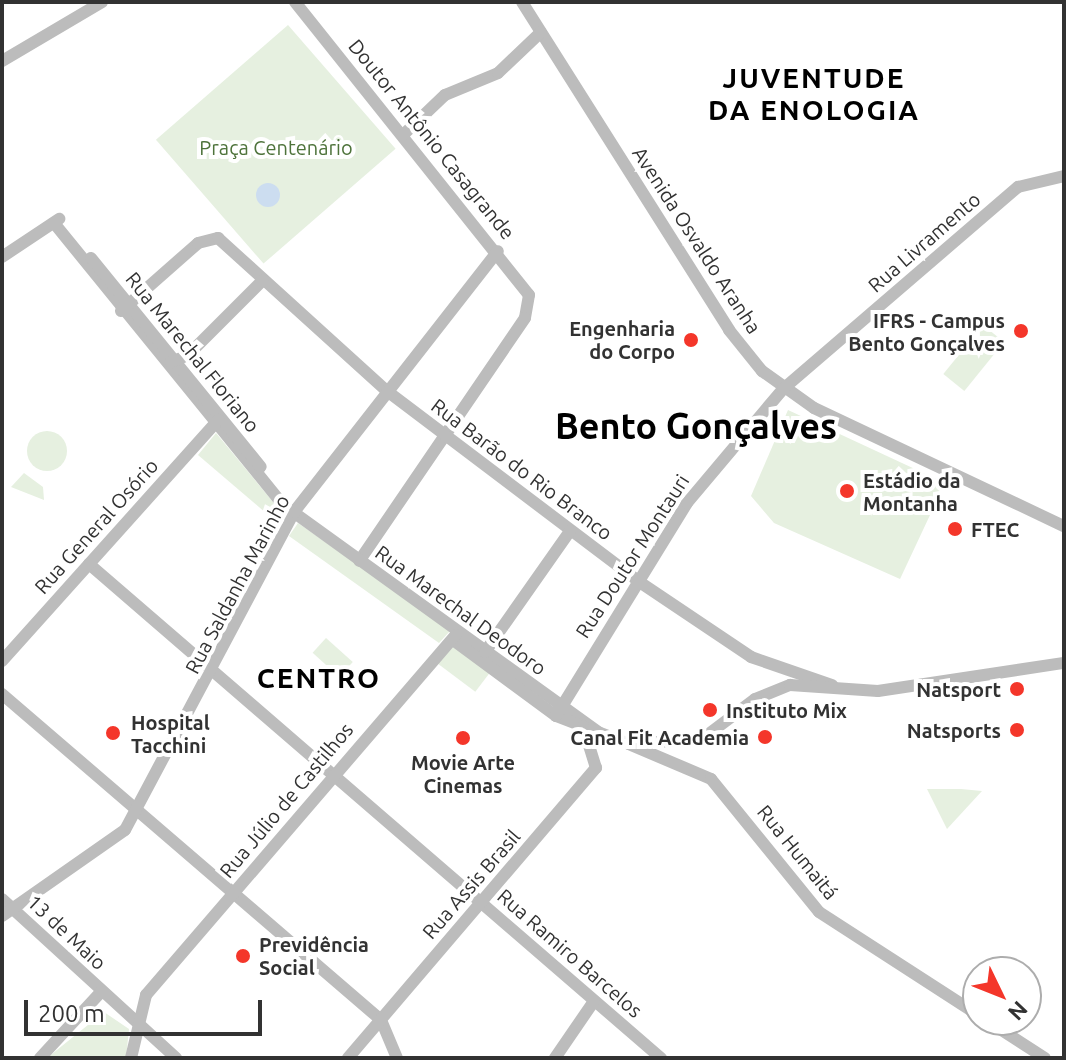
<!DOCTYPE html>
<meta charset="utf-8">
<style>
body{margin:0}
#map{position:relative;width:1066px;height:1060px;overflow:hidden;background:#fff;font-family:Ubuntu,sans-serif}
div>[style]{position:absolute}
.green>*{inset:0;background:#e6f0e0;transform-origin:0 0}
.round{border-radius:50%}
.water>*{inset:0;background:#ccddf0}
.secondary>*{height:12px;margin:-6px;padding:0 6px;transform-origin:6px;border-radius:6px;background:#bcbcbc}
.dots>*{width:22px;height:22px;translate:-50% -50%;box-sizing:border-box;border:4px solid #fff;border-radius:50%}
span{translate:-50% -50%;white-space:nowrap;text-align:center;line-height:1.15;-webkit-text-stroke:8px #fff;paint-order:stroke}
.street-label{font-size:20px;color:#323232}
.park-label{font-size:20px;color:#4e733b}
.poi-label{font-size:20px;color:#323232;font-weight:700}
.right{translate:-100% -50%;text-align:right}
.left{translate:0 -50%;text-align:left}
.district-label{font-size:28px;color:#000;font-weight:700;letter-spacing:2px}
.town-label{font-size:36px;color:#000;font-weight:700}
.frame{position:absolute;inset:0;border:4px solid #323232;pointer-events:none}
.north{position:absolute;left:962px;top:956px;width:80px;height:80px;box-sizing:border-box;background:#fff;border:2px solid #adadad;border-radius:50%;rotate:133deg;font-size:22px;font-weight:700;line-height:32px;text-align:center;color:#323232}
.north::after{content:'';display:block;margin:auto;width:28px;height:36px;background:#f4362a;clip-path:polygon(50% 0,100% 100%,50% 72%,0 100%)}
.scale{position:absolute;left:24px;top:1000px;width:238px;height:36px;box-sizing:border-box;border:4px solid #323232;border-top:0;padding-left:10px;font-size:24px;line-height:28px;white-space:nowrap;color:#323232;-webkit-text-stroke:6px #fff;paint-order:stroke}
</style>
<div id="map">
<div class="green">
<div style="left:288px;top:25px;width:164px;height:175px;rotate:49deg"></div>
<div style="left:983px;top:325px;width:27px;height:63px;rotate:39deg"></div>
<div style="clip-path:polygon(788px 410px,945px 483px,900px 579px,774px 523px,751px 496px)"></div>
<div class="round" style="left:27px;top:431px;width:40px;height:40px"></div>
<div style="clip-path:polygon(216px 433px,283px 514px,280px 525px,198px 455px)"></div>
<div style="clip-path:polygon(24px 473px,43px 487px,44px 500px,11px 487px)"></div>
<div style="clip-path:polygon(298px 523px,354px 562px,450px 631px,439px 643px,289px 536px)"></div>
<div style="left:326px;top:638px;width:36px;height:20px;rotate:42deg"></div>
<div style="left:452px;top:643px;width:48px;height:25px;rotate:37deg"></div>
<div style="clip-path:polygon(927px 789px,961px 789px,982px 791px,947px 829px)"></div>
<div style="clip-path:polygon(104px 1012px,129px 1029px,126px 1058px,47px 1058px)"></div>
</div>
<div class="water">
<div class="round" style="left:256px;top:183px;width:24px;height:24px"></div>
</div>
<div class="secondary">
<div style="left:295px;top:2px;width:375px;rotate:51.4deg"></div>
<div style="left:529px;top:295px;width:23px;rotate:100deg"></div>
<div style="left:525px;top:318px;width:294px;rotate:124.3deg"></div>
<div style="left:522px;top:2px;width:388px;rotate:57.7deg"></div>
<div style="left:729px;top:330px;width:53px;rotate:51.2deg"></div>
<div style="left:762px;top:371px;width:64px;rotate:35.4deg"></div>
<div style="left:814px;top:408px;width:276px;rotate:25.3deg"></div>
<div style="left:2px;top:61px;width:116px;rotate:-30.5deg"></div>
<div style="left:404px;top:134px;width:57px;rotate:-43.6deg"></div>
<div style="left:445px;top:95px;width:57px;rotate:-22.5deg"></div>
<div style="left:498px;top:73px;width:59px;rotate:-43.6deg"></div>
<div style="left:54px;top:223px;width:362px;rotate:50.9deg"></div>
<div style="left:282px;top:504px;width:400px;rotate:35.8deg"></div>
<div style="left:2px;top:257px;width:69px;rotate:-33.7deg"></div>
<div style="left:91px;top:258px;width:269px;rotate:50.9deg"></div>
<div style="left:121px;top:311px;width:103px;rotate:-41.4deg"></div>
<div style="left:198px;top:243px;width:21px;rotate:-14deg"></div>
<div style="left:218px;top:238px;width:228px;rotate:42.2deg"></div>
<div style="left:387px;top:391px;width:315px;rotate:37.1deg"></div>
<div style="left:638px;top:581px;width:136px;rotate:33.9deg"></div>
<div style="left:751px;top:657px;width:86px;rotate:19.1deg"></div>
<div style="left:171px;top:362px;width:18px;rotate:-22deg"></div>
<div style="left:188px;top:355px;width:106px;rotate:-45deg"></div>
<div style="left:89px;top:564px;width:756px;rotate:40.82deg"></div>
<div style="left:453px;top:640px;width:128px;rotate:36.4deg"></div>
<div style="left:556px;top:716px;width:78px;rotate:21deg"></div>
<div style="left:629px;top:744px;width:73px;rotate:-3.9deg"></div>
<div style="left:702px;top:739px;width:66px;rotate:-37deg"></div>
<div style="left:755px;top:699px;width:38px;rotate:-22deg"></div>
<div style="left:790px;top:685px;width:88px;rotate:3.9deg"></div>
<div style="left:878px;top:691px;width:188px;rotate:-8.6deg"></div>
<div style="left:485px;top:652px;width:148px;rotate:-54.9deg"></div>
<div style="left:2px;top:661px;width:324px;rotate:-48.1deg"></div>
<div style="left:2px;top:694px;width:500px;rotate:40.7deg"></div>
<div style="left:381px;top:1020px;width:41px;rotate:67.2deg"></div>
<div style="left:556px;top:716px;width:250px;rotate:-58.4deg"></div>
<div style="left:687px;top:503px;width:149px;rotate:-49.9deg"></div>
<div style="left:783px;top:389px;width:310px;rotate:-40.7deg"></div>
<div style="left:1018px;top:187px;width:47px;rotate:-13.4deg"></div>
<div style="left:631px;top:745px;width:87px;rotate:23deg"></div>
<div style="left:711px;top:779px;width:171px;rotate:50.9deg"></div>
<div style="left:819px;top:912px;width:189px;rotate:32.9deg"></div>
<div style="left:2px;top:899px;width:236px;rotate:42.4deg"></div>
<div style="left:2px;top:916px;width:150px;rotate:-35deg"></div>
<div style="left:125px;top:830px;width:360px;rotate:-62deg"></div>
<div style="left:294px;top:512px;width:331px;rotate:-52deg"></div>
<div style="left:986px;top:1020px;width:70px;rotate:32.8deg"></div>
<div style="left:40px;top:1058px;width:90px;rotate:-47.3deg"></div>
<div style="left:131px;top:1058px;width:65px;rotate:-76.6deg"></div>
<div style="left:146px;top:995px;width:475px;rotate:-49.3deg"></div>
<div style="left:348px;top:1058px;width:382px;rotate:-49.5deg"></div>
<div style="left:596px;top:768px;width:44px;rotate:-107.2deg"></div>
<div style="left:555px;top:1058px;width:69px;rotate:-55.6deg"></div>
</div>
<div class="dots">
<div style="left:1021px;top:331px;background:#f4362a"></div>
<div style="left:691px;top:340px;background:#f4362a"></div>
<div style="left:847px;top:491px;background:#f4362a"></div>
<div style="left:955px;top:529px;background:#f4362a"></div>
<div style="left:1017px;top:689px;background:#f4362a"></div>
<div style="left:710px;top:710px;background:#f4362a"></div>
<div style="left:1017px;top:730px;background:#f4362a"></div>
<div style="left:113px;top:733px;background:#f4362a"></div>
<div style="left:765px;top:737px;background:#f4362a"></div>
<div style="left:463px;top:738px;background:#f4362a"></div>
<div style="left:243px;top:956px;background:#f4362a"></div>
</div>
<div class="street-label">
<span style="left:432px;top:139px;rotate:51deg">Doutor Antônio Casagrande</span>
<span style="left:697px;top:240px;rotate:57deg">Avenida Osvaldo Aranha</span>
<span style="left:924px;top:242px;rotate:-41deg">Rua Livramento</span>
<span style="left:193px;top:352px;rotate:51deg">Rua Marechal Floriano</span>
<span style="left:522px;top:469px;rotate:37deg">Rua Barão do Rio Branco</span>
<span style="left:96px;top:526px;rotate:-48deg">Rua General Osório</span>
<span style="left:632px;top:556px;rotate:-57deg">Rua Doutor Montauri</span>
<span style="left:237px;top:584px;rotate:-62deg">Rua Saldanha Marinho</span>
<span style="left:461px;top:610px;rotate:36deg">Rua Marechal Deodoro</span>
<span style="left:286px;top:800px;rotate:-50deg">Rua Júlio de Castilhos</span>
<span style="left:798px;top:852px;rotate:51deg">Rua Humaitá</span>
<span style="left:471px;top:884px;rotate:-49deg">Rua Assis Brasil</span>
<span style="left:67px;top:932px;rotate:43deg">13 de Maio</span>
<span style="left:570px;top:953px;rotate:41deg">Rua Ramiro Barcelos</span>
</div>
<div class="park-label">
<span style="left:276px;top:147px">Praça Centenário</span>
</div>
<div class="poi-label">
<span class="right" style="left:1005px;top:332px">IFRS - Campus<br>Bento Gonçalves</span>
<span class="right" style="left:675px;top:340px">Engenharia<br>do Corpo</span>
<span class="left" style="left:863px;top:492px">Estádio da<br>Montanha</span>
<span class="left" style="left:971px;top:529px">FTEC</span>
<span class="right" style="left:1001px;top:689px">Natsport</span>
<span class="left" style="left:726px;top:710px">Instituto Mix</span>
<span class="left" style="left:131px;top:734px">Hospital<br>Tacchini</span>
<span class="right" style="left:1001px;top:730px">Natsports</span>
<span class="right" style="left:749px;top:737px">Canal Fit Academia</span>
<span style="left:463px;top:774px">Movie Arte<br>Cinemas</span>
<span class="left" style="left:259px;top:956px">Previdência<br>Social</span>
</div>
<div class="district-label">
<span style="left:814px;top:94px">JUVENTUDE<br>DA ENOLOGIA</span>
<span style="left:319px;top:678px">CENTRO</span>
</div>
<div class="town-label">
<span style="left:696px;top:426px">Bento Gonçalves</span>
</div>
<div class="frame"></div>
<div class="north">N</div>
<div class="scale">200 m</div>
</div>
